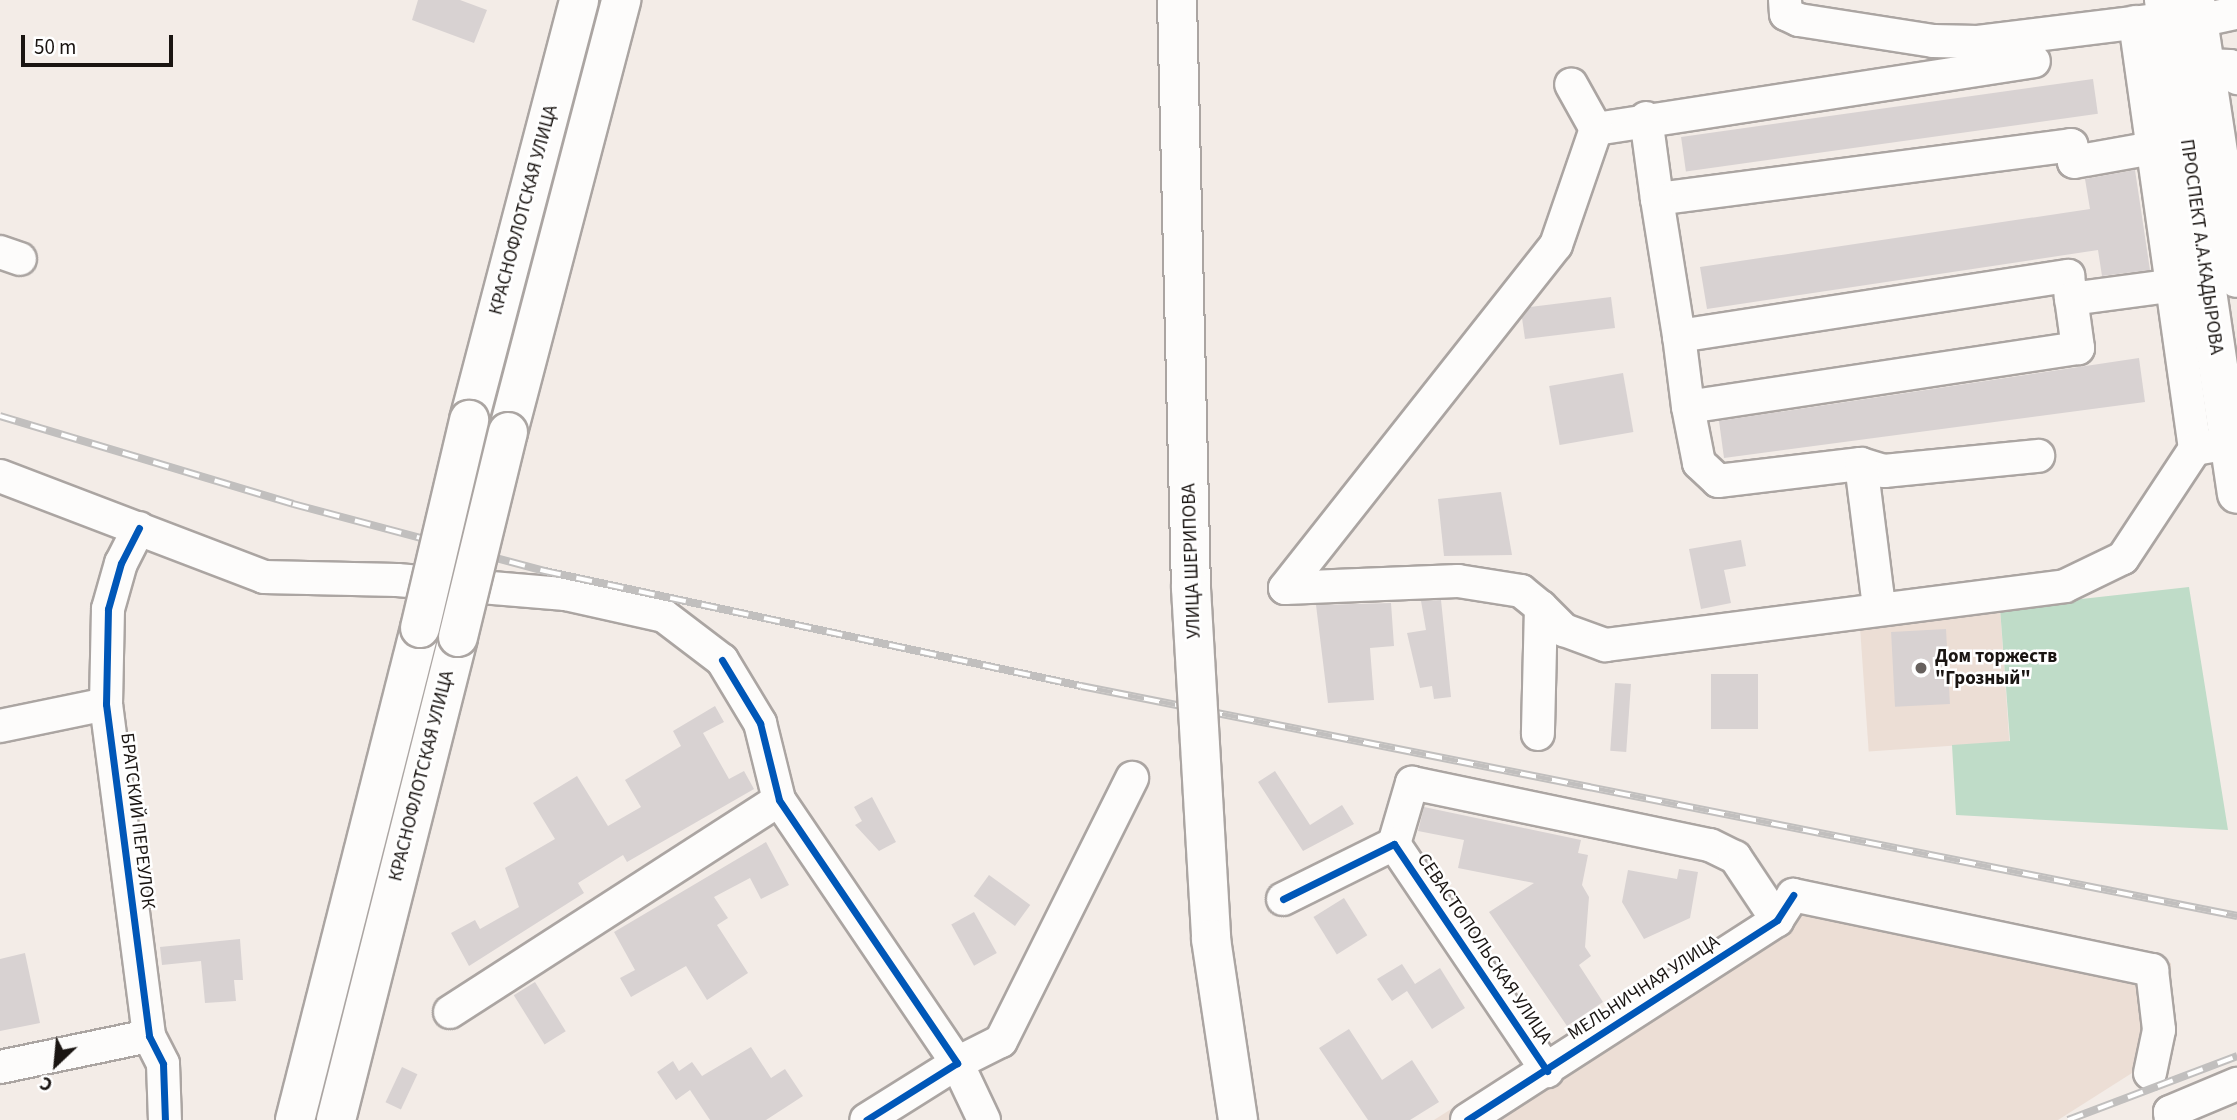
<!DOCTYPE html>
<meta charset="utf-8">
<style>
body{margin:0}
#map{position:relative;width:2237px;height:1120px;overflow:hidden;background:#f3ece7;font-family:"Source Sans 3",sans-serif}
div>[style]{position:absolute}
.built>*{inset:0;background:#ecded5;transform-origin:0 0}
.green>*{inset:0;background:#bfdcc8}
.building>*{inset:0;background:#d8d2d2;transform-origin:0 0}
.roads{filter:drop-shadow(2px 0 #aba5a2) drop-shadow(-2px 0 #aba5a2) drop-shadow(0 2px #aba5a2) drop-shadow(0 -2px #aba5a2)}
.minor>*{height:32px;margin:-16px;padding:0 16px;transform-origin:16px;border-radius:16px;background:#fdfcfb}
.major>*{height:38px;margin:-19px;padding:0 19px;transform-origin:19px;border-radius:19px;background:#fdfcfb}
.rail>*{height:8px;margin-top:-4px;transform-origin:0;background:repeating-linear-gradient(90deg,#fff 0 16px,#c1bfbe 0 32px);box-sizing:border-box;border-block:2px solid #c1bfbe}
.bridges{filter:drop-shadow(2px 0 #aba5a2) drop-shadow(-2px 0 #aba5a2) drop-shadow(0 2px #aba5a2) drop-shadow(0 -2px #aba5a2)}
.major-bridge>*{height:38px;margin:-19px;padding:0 19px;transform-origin:19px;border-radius:19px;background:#fdfcfb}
.cycleway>*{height:7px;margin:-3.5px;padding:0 3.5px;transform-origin:3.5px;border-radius:3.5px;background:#0057b8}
.dots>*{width:19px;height:19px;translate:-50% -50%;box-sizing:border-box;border:4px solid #fff;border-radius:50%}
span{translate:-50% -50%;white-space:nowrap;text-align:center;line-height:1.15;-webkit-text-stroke:5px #fff;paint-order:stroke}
.street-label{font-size:19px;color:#1a1512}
.poi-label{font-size:19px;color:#1a1512;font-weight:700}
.left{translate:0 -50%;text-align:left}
.north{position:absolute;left:21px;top:1029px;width:70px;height:70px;-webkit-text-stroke:5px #fff;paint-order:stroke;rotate:206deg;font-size:19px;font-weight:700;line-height:28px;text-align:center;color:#1a1512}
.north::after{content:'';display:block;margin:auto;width:24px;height:32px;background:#1a1512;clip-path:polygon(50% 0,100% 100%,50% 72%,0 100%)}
.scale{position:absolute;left:21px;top:35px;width:152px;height:32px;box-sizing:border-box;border:4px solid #1a1512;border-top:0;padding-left:9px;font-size:21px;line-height:24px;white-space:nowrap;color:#1a1512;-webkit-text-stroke:5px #fff;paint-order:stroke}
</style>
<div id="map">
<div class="built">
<div style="left:2000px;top:608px;width:134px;height:141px;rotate:86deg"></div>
<div style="clip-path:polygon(1809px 889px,2171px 963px,2173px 1047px,2058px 1120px,1434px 1120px,1668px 970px)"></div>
</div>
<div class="green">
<div style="clip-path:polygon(2189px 587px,2228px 830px,1956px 815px,1952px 745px,2010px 741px,2000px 608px)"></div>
</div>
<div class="building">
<div style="clip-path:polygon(418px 0,460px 0,487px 10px,474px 43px,412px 20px)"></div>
<div style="left:2093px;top:79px;width:35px;height:416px;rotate:82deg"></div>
<div style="clip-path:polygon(2135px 170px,2150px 270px,2102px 276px,2098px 250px,1707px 309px,1700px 267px,2090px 209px,2085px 179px)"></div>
<div style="clip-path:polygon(1611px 297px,1615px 328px,1525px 339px,1522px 318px,1530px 307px)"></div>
<div style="clip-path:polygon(2139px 358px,2145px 402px,1724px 458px,1719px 421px)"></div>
<div style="left:1623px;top:373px;width:60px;height:75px;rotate:80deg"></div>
<div style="clip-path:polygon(1501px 492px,1512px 555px,1444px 556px,1438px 499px)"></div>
<div style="clip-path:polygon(1741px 540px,1746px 566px,1724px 570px,1731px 603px,1701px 609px,1689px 549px)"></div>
<div style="clip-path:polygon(1441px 600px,1451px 697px,1434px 699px,1432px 686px,1420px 688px,1407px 633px,1426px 630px,1421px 601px)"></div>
<div style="clip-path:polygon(1391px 603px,1394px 646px,1370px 648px,1374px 700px,1328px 703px,1316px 605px)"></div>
<div style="left:1946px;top:629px;width:75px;height:55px;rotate:87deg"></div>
<div style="left:1711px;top:674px;width:47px;height:55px"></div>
<div style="left:1615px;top:683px;width:16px;height:68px;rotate:4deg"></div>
<div style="clip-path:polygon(715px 706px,724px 722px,703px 733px,729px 779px,744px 771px,754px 789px,627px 862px,623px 855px,578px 883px,584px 893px,469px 966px,451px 933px,475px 920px,480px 929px,519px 907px,505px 868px,555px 839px,533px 803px,577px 776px,608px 826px,641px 807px,625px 780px,681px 746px,673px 731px)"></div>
<div style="clip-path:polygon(1275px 771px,1310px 825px,1342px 805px,1354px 824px,1303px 851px,1258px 782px)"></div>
<div style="clip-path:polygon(872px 797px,896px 842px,879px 851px,855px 825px,862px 821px,854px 807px)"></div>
<div style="clip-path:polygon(1424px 807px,1581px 840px,1578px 853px,1588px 855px,1582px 885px,1589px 897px,1585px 947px,1591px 956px,1579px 965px,1603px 1002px,1567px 1026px,1489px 912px,1534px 883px,1458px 868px,1464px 840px,1418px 831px)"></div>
<div style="clip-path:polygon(766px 842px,789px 885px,761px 899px,750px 878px,714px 897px,728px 918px,717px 925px,748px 973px,707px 1000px,686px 966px,631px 997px,620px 978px,635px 970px,614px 932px)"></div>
<div style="clip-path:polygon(1679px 869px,1698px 872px,1690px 918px,1644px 939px,1622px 902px,1628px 870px,1677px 879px)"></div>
<div style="left:989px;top:875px;width:51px;height:26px;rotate:36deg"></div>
<div style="left:1344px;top:898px;width:44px;height:36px;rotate:58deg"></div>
<div style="left:974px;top:912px;width:47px;height:26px;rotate:61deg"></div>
<div style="clip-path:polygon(240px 939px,243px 980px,234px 980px,236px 1001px,205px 1003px,201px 961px,162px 965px,160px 947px)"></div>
<div style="clip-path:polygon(25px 953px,40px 1023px,0 1031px,0 959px)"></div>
<div style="clip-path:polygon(1402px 964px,1415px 984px,1440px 968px,1465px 1008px,1432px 1029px,1407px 991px,1392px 1001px,1377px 979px)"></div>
<div style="left:535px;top:982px;width:58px;height:25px;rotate:58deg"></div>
<div style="clip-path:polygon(1349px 1029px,1382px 1080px,1412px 1060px,1439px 1102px,1410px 1120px,1368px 1120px,1319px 1048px)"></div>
<div style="clip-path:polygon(751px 1047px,771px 1078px,785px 1069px,803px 1096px,766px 1120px,710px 1120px,690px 1090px,676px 1100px,657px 1072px,673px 1061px,679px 1071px,692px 1062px,702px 1076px)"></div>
<div style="left:402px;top:1067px;width:17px;height:39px;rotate:25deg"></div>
</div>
<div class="roads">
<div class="minor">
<div style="left:1785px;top:0;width:14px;rotate:86deg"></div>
<div style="left:1786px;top:14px;width:14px;rotate:25deg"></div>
<div style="left:1799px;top:20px;width:136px;rotate:8.9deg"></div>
<div style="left:1933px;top:41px;width:45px;rotate:1.3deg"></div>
<div style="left:1978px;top:42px;width:179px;rotate:-7deg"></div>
<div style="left:2198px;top:21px;width:40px;rotate:-12deg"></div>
<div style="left:2135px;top:22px;width:431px;rotate:82deg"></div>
<div style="left:2204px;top:65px;width:26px;rotate:2deg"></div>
<div style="left:2230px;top:66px;width:14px;rotate:60deg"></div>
<div style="left:1646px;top:118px;width:82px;rotate:82.3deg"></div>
<div style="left:1657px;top:199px;width:418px;rotate:-7.4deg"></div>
<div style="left:2071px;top:145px;width:17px;rotate:80deg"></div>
<div style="left:2074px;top:162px;width:114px;rotate:-10.1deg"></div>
<div style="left:1596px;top:129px;width:443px;rotate:-8.8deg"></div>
<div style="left:1657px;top:199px;width:139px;rotate:80.9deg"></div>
<div style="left:1679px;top:336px;width:394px;rotate:-8.8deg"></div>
<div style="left:2068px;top:276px;width:73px;rotate:82.1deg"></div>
<div style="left:2078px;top:348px;width:394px;rotate:171.4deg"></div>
<div style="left:1688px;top:407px;width:72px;rotate:-97.2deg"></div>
<div style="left:0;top:252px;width:21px;rotate:19deg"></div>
<div style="left:2071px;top:299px;width:121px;rotate:-7.6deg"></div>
<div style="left:1688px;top:407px;width:57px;rotate:78.9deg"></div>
<div style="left:1699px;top:463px;width:26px;rotate:43deg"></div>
<div style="left:1718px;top:481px;width:144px;rotate:-6.8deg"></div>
<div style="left:1861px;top:464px;width:24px;rotate:17deg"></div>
<div style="left:1884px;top:471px;width:155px;rotate:-5.6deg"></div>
<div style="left:1861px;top:464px;width:144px;rotate:82.8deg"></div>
<div style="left:0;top:476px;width:283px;rotate:20.9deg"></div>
<div style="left:264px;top:577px;width:133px;rotate:1.3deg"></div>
<div style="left:397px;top:580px;width:169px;rotate:4.8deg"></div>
<div style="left:565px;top:594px;width:101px;rotate:12.5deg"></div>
<div style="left:664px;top:616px;width:73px;rotate:37.2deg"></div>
<div style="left:722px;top:660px;width:74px;rotate:58.9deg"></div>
<div style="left:760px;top:723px;width:79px;rotate:76.1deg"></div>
<div style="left:779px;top:800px;width:318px;rotate:55.9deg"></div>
<div style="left:957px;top:1063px;width:107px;rotate:147.9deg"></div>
<div style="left:139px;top:528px;width:39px;rotate:117deg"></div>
<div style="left:121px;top:563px;width:48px;rotate:105.8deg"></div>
<div style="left:108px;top:609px;width:95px;rotate:91.2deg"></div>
<div style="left:106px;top:704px;width:335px;rotate:82.6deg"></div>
<div style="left:149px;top:1036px;width:31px;rotate:63deg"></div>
<div style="left:163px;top:1064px;width:56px;rotate:88deg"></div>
<div style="left:1285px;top:588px;width:437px;rotate:-51.7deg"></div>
<div style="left:1556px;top:245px;width:123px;rotate:-71deg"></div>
<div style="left:1596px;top:129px;width:51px;rotate:-119.1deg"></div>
<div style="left:1285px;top:588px;width:173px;rotate:-2.3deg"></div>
<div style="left:1458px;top:581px;width:64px;rotate:9deg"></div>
<div style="left:1521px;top:591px;width:26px;rotate:39deg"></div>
<div style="left:1541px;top:607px;width:127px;rotate:91.4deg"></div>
<div style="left:1541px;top:607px;width:33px;rotate:45deg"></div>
<div style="left:1564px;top:630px;width:44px;rotate:20.1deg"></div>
<div style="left:1605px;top:645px;width:464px;rotate:-7.3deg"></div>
<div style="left:2065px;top:586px;width:64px;rotate:-25.8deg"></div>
<div style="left:2123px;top:558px;width:131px;rotate:-56.6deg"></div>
<div style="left:2195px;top:449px;width:35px;rotate:-10deg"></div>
<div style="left:0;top:726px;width:108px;rotate:-11.7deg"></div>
<div style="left:1394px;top:844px;width:64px;rotate:-73.6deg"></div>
<div style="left:1412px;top:783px;width:304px;rotate:11.8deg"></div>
<div style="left:1710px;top:845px;width:28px;rotate:26deg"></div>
<div style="left:1735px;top:857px;width:76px;rotate:56.3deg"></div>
<div style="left:1283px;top:899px;width:124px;rotate:-26.4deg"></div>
<div style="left:1394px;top:844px;width:274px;rotate:56deg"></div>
<div style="left:450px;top:1012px;width:391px;rotate:-32.8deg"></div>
<div style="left:0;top:1067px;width:152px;rotate:-11.8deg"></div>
<div style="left:984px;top:1120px;width:63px;rotate:-115.3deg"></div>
<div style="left:957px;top:1063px;width:49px;rotate:-26.6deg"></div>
<div style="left:1001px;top:1041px;width:294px;rotate:-63.5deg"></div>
<div style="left:1467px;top:1120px;width:369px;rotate:-32.8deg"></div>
<div style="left:1777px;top:920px;width:30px;rotate:-57deg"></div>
<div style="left:1793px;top:895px;width:367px;rotate:11.8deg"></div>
<div style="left:2152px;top:970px;width:60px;rotate:83.3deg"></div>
<div style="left:2159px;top:1030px;width:44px;rotate:101.8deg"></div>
<div style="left:2171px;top:1120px;width:8px;rotate:-97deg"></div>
<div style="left:2170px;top:1112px;width:73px;rotate:-22.7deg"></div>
</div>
<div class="major">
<div style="left:2164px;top:0;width:499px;rotate:81.6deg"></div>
<div style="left:2195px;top:0;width:281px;rotate:81.4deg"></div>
<div style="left:469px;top:420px;width:434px;rotate:-75.3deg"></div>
<div style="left:508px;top:432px;width:447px;rotate:-75.3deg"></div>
<div style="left:295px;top:1120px;width:508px;rotate:-75.74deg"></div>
<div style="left:336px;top:1120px;width:498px;rotate:-75.8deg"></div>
</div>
</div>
<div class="rail">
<div style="left:0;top:416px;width:306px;rotate:16.7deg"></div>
<div style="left:293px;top:504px;width:261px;rotate:14.9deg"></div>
<div style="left:545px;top:571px;width:548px;rotate:12.11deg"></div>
<div style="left:1081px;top:686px;width:1179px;rotate:11.25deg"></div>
<div style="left:2068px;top:1120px;width:181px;rotate:-20.7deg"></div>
</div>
<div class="bridges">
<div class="major-bridge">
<div style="left:1177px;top:0;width:588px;rotate:88.64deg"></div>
<div style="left:1191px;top:588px;width:352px;rotate:86.7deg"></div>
<div style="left:1211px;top:939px;width:183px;rotate:81.5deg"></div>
<div style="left:420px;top:628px;width:214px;rotate:-76.7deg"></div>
<div style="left:458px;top:637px;width:211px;rotate:-76.3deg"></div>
</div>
</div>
<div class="cycleway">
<div style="left:139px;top:528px;width:39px;rotate:117deg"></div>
<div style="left:121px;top:563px;width:48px;rotate:105.8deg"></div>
<div style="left:108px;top:609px;width:95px;rotate:91.2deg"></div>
<div style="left:106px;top:704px;width:335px;rotate:82.6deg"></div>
<div style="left:149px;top:1036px;width:31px;rotate:63deg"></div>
<div style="left:163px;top:1064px;width:56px;rotate:88deg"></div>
<div style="left:722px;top:660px;width:74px;rotate:58.9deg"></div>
<div style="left:760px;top:723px;width:79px;rotate:76.1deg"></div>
<div style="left:779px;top:800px;width:318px;rotate:55.9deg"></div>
<div style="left:957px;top:1063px;width:107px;rotate:147.9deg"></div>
<div style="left:1283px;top:899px;width:124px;rotate:-26.4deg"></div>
<div style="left:1394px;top:844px;width:274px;rotate:56deg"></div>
<div style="left:1467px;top:1120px;width:369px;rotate:-32.8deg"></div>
<div style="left:1777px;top:920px;width:30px;rotate:-57deg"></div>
</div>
<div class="dots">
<div style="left:1921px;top:668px;background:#66605d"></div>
</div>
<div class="street-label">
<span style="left:524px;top:210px;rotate:-75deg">КРАСНОФЛОТСКАЯ УЛИЦА</span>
<span style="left:2201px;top:247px;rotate:82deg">ПРОСПЕКТ А.А.КАДЫРОВА</span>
<span style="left:1192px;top:561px;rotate:-92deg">УЛИЦА ШЕРИПОВА</span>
<span style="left:422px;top:776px;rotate:-76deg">КРАСНОФЛОТСКАЯ УЛИЦА</span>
<span style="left:137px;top:821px;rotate:83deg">БРАТСКИЙ ПЕРЕУЛОК</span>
<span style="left:1484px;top:949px;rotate:56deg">СЕВАСТОПОЛЬСКАЯ УЛИЦА</span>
<span style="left:1644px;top:988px;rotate:-33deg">МЕЛЬНИЧНАЯ УЛИЦА</span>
</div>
<div class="poi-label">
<span class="left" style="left:1935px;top:668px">Дом торжеств<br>"Грозный"</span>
</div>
<div class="north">С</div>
<div class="scale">50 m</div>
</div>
